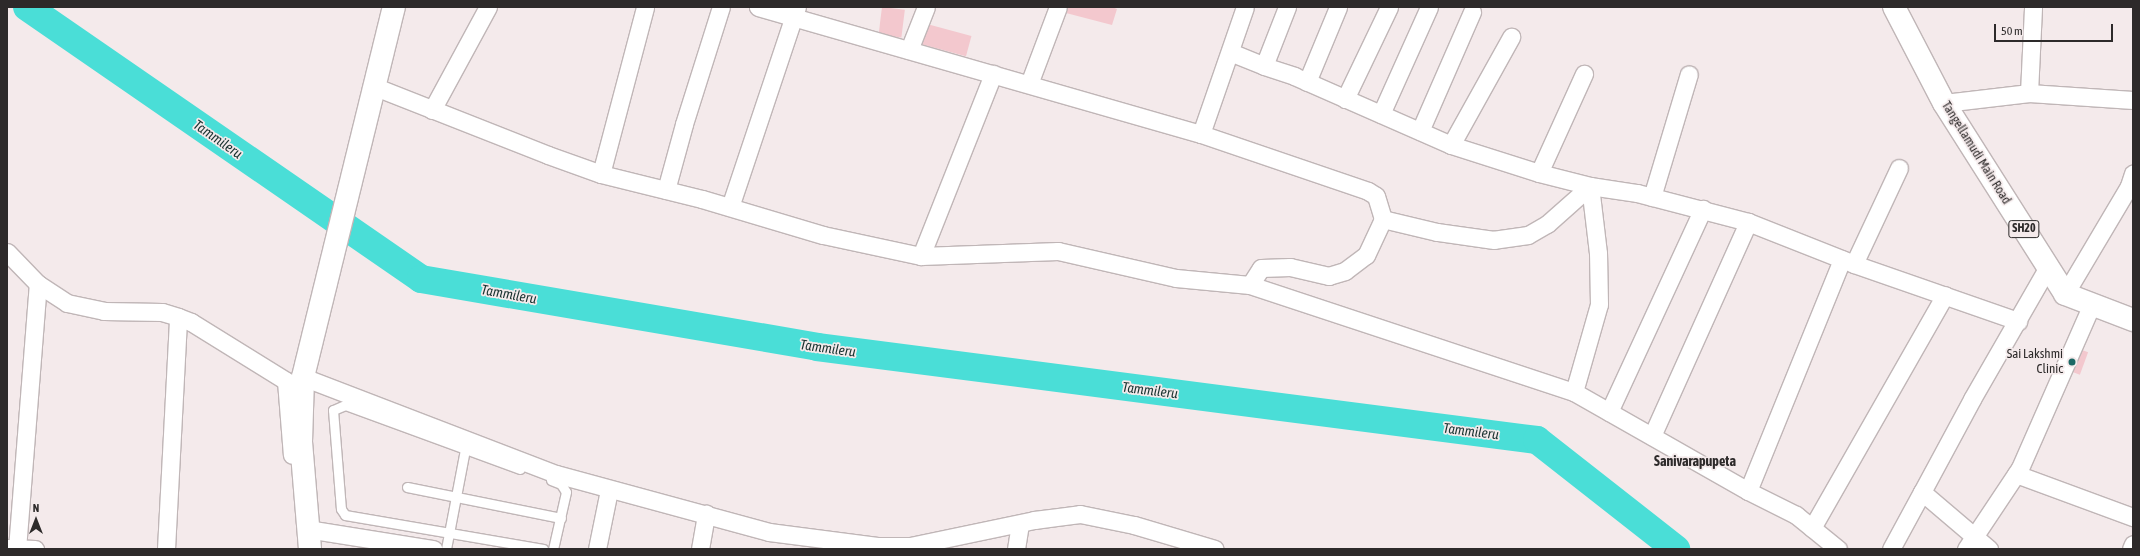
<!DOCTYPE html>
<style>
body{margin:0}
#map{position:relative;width:2140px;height:556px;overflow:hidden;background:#f4eaeb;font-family:"Asap Condensed",sans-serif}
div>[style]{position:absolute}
.river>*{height:28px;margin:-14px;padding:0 14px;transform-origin:14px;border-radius:14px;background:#4aded7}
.building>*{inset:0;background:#f3c8ce;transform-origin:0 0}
.roads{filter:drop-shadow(1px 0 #c0b6b7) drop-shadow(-1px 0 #c0b6b7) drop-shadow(0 1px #c0b6b7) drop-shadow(0 -1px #c0b6b7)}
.lane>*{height:9px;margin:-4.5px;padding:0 4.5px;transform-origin:4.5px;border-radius:4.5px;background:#fff}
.street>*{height:17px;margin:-8.5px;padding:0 8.5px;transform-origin:8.5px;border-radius:8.5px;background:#fff}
.secondary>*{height:22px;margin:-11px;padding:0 11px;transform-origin:11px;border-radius:11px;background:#fff}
.primary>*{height:22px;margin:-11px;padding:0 11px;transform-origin:11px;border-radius:11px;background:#fff}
.dots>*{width:11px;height:11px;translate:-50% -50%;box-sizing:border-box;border:2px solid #f4eaeb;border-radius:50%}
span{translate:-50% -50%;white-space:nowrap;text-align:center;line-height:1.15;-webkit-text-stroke:3.5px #f4eaeb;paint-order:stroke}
.shield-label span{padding:1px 3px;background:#f4eaeb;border:1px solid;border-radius:3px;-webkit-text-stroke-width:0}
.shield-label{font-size:12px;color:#2d2a2a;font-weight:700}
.street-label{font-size:13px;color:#2d2a2a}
.poi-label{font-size:13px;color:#2d2a2a}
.right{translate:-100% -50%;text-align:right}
.water-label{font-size:14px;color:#193230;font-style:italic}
.neighbourhood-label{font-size:14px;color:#2d2a2a;font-weight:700}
.frame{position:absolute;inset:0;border:8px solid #2d2a2a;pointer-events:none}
.north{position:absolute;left:16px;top:500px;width:40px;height:40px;-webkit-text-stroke:3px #f4eaeb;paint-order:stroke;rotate:0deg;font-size:11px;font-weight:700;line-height:16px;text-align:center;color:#2d2a2a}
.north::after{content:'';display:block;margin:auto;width:14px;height:18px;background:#2d2a2a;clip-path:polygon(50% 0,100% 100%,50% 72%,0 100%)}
.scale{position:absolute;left:1994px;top:24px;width:119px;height:18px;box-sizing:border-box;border:2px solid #2d2a2a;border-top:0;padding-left:5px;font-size:12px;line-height:14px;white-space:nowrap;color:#2d2a2a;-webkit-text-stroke:3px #f4eaeb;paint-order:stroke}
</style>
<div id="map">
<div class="river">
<div style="left:27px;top:7px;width:479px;rotate:34.6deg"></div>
<div style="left:421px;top:279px;width:402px;rotate:9.7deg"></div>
<div style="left:817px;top:347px;width:726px;rotate:7.36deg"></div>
<div style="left:1537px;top:440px;width:177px;rotate:38.1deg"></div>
</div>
<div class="building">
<div style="left:882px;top:7px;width:23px;height:28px;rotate:7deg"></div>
<div style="clip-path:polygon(1068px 7px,1112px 7px,1117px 9px,1112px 25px,1066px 13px)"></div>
<div style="left:927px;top:24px;width:46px;height:21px;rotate:15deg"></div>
<div style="left:2074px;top:347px;width:15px;height:24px;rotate:20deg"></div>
</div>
<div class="roads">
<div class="lane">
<div style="left:520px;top:469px;width:186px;rotate:-159.9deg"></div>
<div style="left:345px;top:405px;width:13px;rotate:157deg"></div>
<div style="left:333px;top:410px;width:99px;rotate:85.4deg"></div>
<div style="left:341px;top:509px;width:7px;rotate:56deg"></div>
<div style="left:345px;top:515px;width:201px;rotate:9.7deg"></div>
<div style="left:551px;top:480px;width:11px;rotate:22deg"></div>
<div style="left:561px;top:484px;width:9px;rotate:58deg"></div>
<div style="left:566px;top:492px;width:58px;rotate:102.8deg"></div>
<div style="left:407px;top:487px;width:157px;rotate:11.4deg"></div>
<div style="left:446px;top:549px;width:107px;rotate:-79.2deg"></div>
</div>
<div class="street">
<div style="left:758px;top:7px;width:461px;rotate:16deg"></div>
<div style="left:1201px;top:134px;width:176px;rotate:18.8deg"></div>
<div style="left:1368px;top:191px;width:9px;rotate:32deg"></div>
<div style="left:1376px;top:196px;width:24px;rotate:73deg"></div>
<div style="left:1287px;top:7px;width:63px;rotate:111.3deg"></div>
<div style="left:1264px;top:66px;width:32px;rotate:18deg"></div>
<div style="left:1294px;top:76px;width:171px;rotate:23.7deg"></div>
<div style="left:1451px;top:145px;width:92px;rotate:17.7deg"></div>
<div style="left:1539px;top:173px;width:53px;rotate:14.3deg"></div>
<div style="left:1590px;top:186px;width:48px;rotate:8.5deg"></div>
<div style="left:1637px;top:193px;width:115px;rotate:14.6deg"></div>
<div style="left:1748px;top:222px;width:114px;rotate:21.6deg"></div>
<div style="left:1854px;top:264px;width:174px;rotate:19.2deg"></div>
<div style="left:909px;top:50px;width:46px;rotate:-68.4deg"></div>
<div style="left:1230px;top:52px;width:37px;rotate:22deg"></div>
<div style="left:1307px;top:82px;width:81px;rotate:-67.5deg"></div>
<div style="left:1029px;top:84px;width:82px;rotate:-69.4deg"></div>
<div style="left:373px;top:86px;width:188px;rotate:21.5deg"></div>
<div style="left:548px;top:155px;width:56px;rotate:19.7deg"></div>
<div style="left:601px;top:174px;width:104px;rotate:13.9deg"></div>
<div style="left:702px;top:199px;width:126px;rotate:16.6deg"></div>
<div style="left:823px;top:235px;width:100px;rotate:12.1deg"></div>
<div style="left:921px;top:256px;width:137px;rotate:-2.1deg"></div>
<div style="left:1058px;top:251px;width:121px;rotate:12.9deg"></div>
<div style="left:1176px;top:278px;width:74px;rotate:5.4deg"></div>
<div style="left:2029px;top:93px;width:86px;rotate:-87.3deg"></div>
<div style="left:1345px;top:99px;width:102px;rotate:-64.4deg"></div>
<div style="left:1944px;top:103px;width:86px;rotate:-6.7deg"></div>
<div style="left:2029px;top:93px;width:104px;rotate:3.9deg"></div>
<div style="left:432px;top:110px;width:117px;rotate:-61.5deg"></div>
<div style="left:1381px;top:114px;width:117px;rotate:-65.8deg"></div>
<div style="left:1420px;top:131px;width:130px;rotate:-66.4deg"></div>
<div style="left:1201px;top:134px;width:134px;rotate:-70.9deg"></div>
<div style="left:1451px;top:145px;width:124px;rotate:-60.9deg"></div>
<div style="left:1539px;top:173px;width:109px;rotate:-65.6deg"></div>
<div style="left:601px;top:174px;width:173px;rotate:-75.2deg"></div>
<div style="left:1590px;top:186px;width:57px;rotate:138.5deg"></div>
<div style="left:1547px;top:224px;width:22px;rotate:150deg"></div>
<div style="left:1528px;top:235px;width:34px;rotate:172deg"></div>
<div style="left:1494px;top:240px;width:58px;rotate:-172deg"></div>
<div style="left:1437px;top:232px;width:56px;rotate:-166.5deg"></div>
<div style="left:1383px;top:219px;width:40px;rotate:115deg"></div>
<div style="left:1366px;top:255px;width:26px;rotate:143deg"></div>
<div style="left:1345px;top:271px;width:17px;rotate:163deg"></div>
<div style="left:1329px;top:276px;width:40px;rotate:-167deg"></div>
<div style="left:1290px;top:267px;width:29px;rotate:178deg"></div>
<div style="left:1261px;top:268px;width:20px;rotate:123deg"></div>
<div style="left:1250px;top:285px;width:341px;rotate:18.3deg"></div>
<div style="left:1574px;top:392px;width:200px;rotate:29.6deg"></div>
<div style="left:1748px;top:491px;width:54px;rotate:26.6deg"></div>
<div style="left:1796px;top:515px;width:54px;rotate:39deg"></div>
<div style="left:666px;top:190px;width:68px;rotate:-74.7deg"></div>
<div style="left:684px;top:124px;width:123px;rotate:-72.5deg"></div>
<div style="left:1652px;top:197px;width:128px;rotate:-73.3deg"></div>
<div style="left:730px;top:207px;width:211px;rotate:-71.5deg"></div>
<div style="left:7px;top:252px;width:45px;rotate:45.9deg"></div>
<div style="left:38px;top:284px;width:35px;rotate:33deg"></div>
<div style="left:67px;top:303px;width:38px;rotate:12deg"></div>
<div style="left:104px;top:311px;width:58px;rotate:1deg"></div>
<div style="left:162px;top:312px;width:17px;rotate:17deg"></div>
<div style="left:178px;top:317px;width:14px;rotate:21deg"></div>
<div style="left:191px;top:322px;width:112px;rotate:31.8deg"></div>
<div style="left:286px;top:381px;width:74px;rotate:85.4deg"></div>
<div style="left:921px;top:256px;width:196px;rotate:-68.4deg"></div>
<div style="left:1854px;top:264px;width:106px;rotate:-64.9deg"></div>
<div style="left:2065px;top:294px;width:126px;rotate:-59.3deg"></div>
<div style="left:2129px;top:186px;width:13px;rotate:-72deg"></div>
<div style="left:303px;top:377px;width:271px;rotate:21deg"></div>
<div style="left:556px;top:474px;width:221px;rotate:15.2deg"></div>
<div style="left:769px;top:532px;width:111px;rotate:7.3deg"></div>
<div style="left:879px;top:546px;width:31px"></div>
<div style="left:910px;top:546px;width:127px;rotate:-11.8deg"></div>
<div style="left:1034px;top:520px;width:46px;rotate:-7.4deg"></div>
<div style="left:1080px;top:514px;width:55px;rotate:11.5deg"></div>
<div style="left:1134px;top:525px;width:84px;rotate:16.5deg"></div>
<div style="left:1574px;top:392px;width:91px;rotate:-74.1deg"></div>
<div style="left:1599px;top:304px;width:51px;rotate:-91.1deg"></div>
<div style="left:1598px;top:253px;width:67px;rotate:-96.8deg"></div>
<div style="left:1609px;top:412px;width:224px;rotate:-65.2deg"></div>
<div style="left:1652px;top:436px;width:235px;rotate:-65.8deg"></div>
<div style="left:2016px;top:474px;width:125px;rotate:20.2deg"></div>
<div style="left:1748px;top:491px;width:250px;rotate:-67.9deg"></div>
<div style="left:1812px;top:528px;width:268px;rotate:-60.3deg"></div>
<div style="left:307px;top:529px;width:128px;rotate:9deg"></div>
<div style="left:7px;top:548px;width:28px;rotate:2deg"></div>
<div style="left:17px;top:549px;width:266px;rotate:-85.5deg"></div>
<div style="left:166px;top:549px;width:232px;rotate:-87deg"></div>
<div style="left:597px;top:549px;width:60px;rotate:-78.5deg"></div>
<div style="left:700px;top:549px;width:36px;rotate:-80deg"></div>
<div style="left:1016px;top:549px;width:25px;rotate:-81deg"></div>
<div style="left:1891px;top:549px;width:65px;rotate:-61.5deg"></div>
<div style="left:1966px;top:549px;width:97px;rotate:-56.3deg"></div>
<div style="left:2020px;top:468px;width:179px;rotate:-66.3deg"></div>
<div style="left:1989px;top:549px;width:88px;rotate:-139.6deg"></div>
<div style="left:1922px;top:492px;width:106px;rotate:-61.7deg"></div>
<div style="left:1972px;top:399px;width:152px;rotate:-60.1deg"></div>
<div style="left:2131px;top:549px;width:5px;rotate:-68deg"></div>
</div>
<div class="secondary">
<div style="left:310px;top:549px;width:107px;rotate:-94.8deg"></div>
<div style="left:301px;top:442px;width:65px;rotate:-88.2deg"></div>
<div style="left:303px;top:377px;width:381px;rotate:-76.2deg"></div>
</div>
<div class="primary">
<div style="left:1894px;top:7px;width:108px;rotate:62.5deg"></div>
<div style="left:1944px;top:103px;width:226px;rotate:57.6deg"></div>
<div style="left:2065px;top:294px;width:73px;rotate:20.9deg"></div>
</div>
</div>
<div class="dots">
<div style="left:2072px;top:362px;background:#1c6865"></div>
</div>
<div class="shield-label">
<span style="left:2024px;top:229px">SH20</span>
</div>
<div class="street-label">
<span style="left:1976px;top:153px;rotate:58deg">Tangellamudi Main Road</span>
</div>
<div class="poi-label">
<span class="right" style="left:2063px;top:362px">Sai Lakshmi<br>Clinic</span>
</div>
<div class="water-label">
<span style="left:218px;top:139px;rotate:35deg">Tammileru</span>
<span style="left:509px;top:294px;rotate:10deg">Tammileru</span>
<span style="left:828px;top:348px;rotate:8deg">Tammileru</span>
<span style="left:1150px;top:390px;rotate:7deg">Tammileru</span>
<span style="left:1471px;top:431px;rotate:7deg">Tammileru</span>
</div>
<div class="neighbourhood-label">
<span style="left:1695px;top:461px">Sanivarapupeta</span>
</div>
<div class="frame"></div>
<div class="north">N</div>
<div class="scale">50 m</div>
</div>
